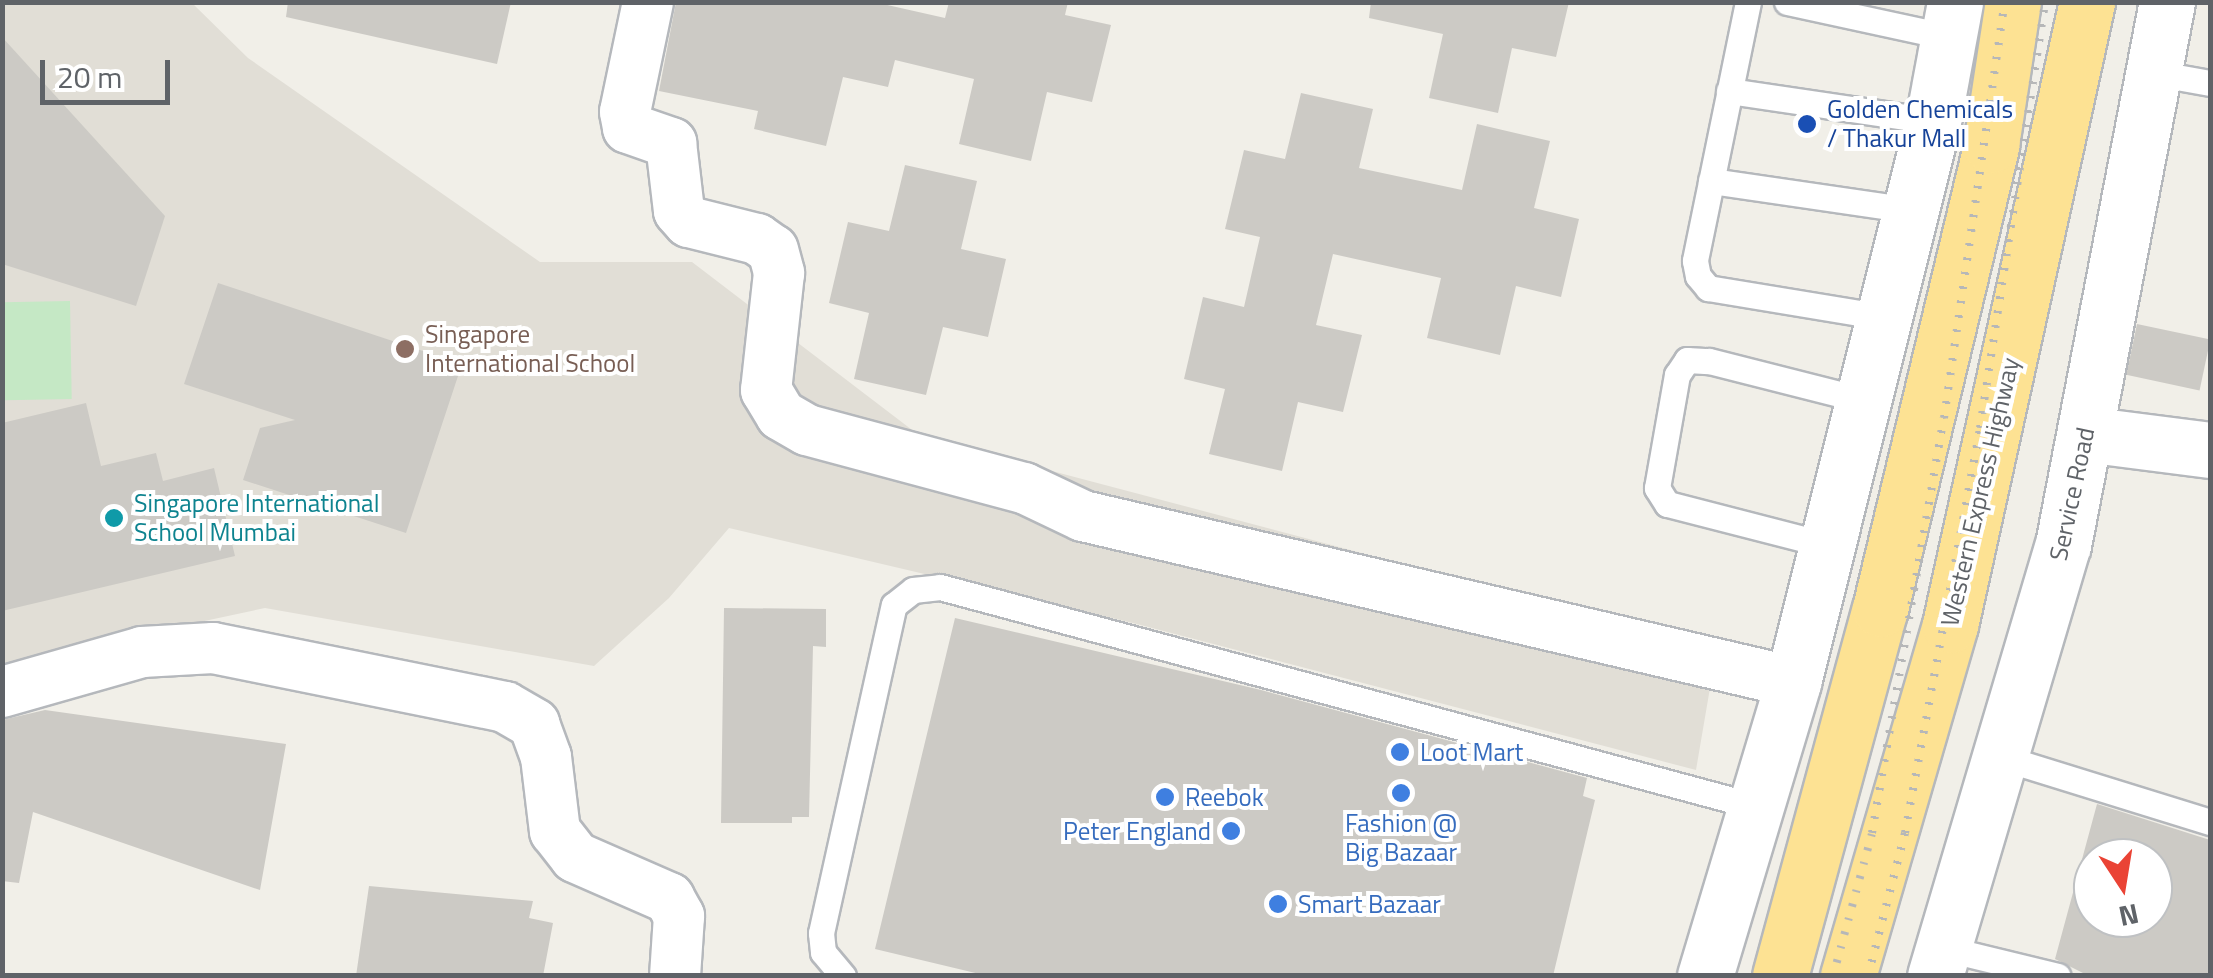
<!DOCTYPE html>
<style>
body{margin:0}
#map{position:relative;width:2213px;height:978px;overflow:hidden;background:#f1efe8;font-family:"Titillium Web",sans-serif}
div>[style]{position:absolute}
.education>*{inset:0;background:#e1ded6}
.green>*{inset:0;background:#c5e8c5;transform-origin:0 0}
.building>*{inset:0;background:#cccac5;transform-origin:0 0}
.roads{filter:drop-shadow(2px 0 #b5b8bc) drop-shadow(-2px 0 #b5b8bc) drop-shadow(0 2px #b5b8bc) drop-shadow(0 -2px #b5b8bc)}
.lane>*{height:25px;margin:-12.5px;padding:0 12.5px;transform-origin:12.5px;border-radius:12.5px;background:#fff}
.street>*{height:50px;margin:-25px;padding:0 25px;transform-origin:25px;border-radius:25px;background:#fff}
.secondary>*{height:55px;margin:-27.5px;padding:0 27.5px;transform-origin:27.5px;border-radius:27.5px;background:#fff}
.highway>*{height:55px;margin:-27.5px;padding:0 27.5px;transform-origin:27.5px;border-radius:27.5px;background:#fde293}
.rail>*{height:8px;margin-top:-4px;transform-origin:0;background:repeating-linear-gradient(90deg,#b6b7b8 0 2.5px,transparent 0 14.5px)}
.dots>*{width:28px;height:28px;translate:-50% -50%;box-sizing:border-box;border:5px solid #fff;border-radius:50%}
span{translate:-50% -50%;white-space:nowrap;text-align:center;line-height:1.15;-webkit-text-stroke:8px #fff;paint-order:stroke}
.transit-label{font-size:25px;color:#164399}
.left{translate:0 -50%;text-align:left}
.education-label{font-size:25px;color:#785e54}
.street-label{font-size:25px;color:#5f6368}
.culture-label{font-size:25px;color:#0d838f}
.shop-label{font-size:25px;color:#366cbe}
.right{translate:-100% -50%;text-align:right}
.frame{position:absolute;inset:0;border:5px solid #5f6368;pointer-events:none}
.north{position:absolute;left:2073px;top:838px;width:100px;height:100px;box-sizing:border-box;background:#fff;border:2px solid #bfc1c3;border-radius:50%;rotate:168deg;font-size:28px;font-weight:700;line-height:40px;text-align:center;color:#5f6368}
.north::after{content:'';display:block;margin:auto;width:35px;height:45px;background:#ea4335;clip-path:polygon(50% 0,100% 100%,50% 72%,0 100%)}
.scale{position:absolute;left:40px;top:60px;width:130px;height:45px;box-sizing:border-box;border:5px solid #5f6368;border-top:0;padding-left:12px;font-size:30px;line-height:35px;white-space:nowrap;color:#5f6368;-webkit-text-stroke:8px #fff;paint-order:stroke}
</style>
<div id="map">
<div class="education">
<div style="clip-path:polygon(2px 3px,192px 3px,248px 58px,540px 262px,692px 262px,920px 436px,1717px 647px,1696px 770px,1133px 623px,729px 528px,669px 598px,594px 666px,265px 608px,3px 664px)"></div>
</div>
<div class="green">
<div style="left:70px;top:301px;width:98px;height:67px;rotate:89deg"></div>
</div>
<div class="building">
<div style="clip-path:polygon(288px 2px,511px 2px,497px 64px,286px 17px)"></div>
<div style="clip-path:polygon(676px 2px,874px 2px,945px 18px,949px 2px,1068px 2px,1065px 15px,1111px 25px,1092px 102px,1047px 92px,1031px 161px,959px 144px,974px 79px,895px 60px,888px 87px,843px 77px,826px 146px,754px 129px,758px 111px,659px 91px)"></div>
<div style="clip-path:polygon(1371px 2px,1569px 2px,1556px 57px,1512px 48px,1498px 113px,1429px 98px,1443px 34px,1369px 18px)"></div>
<div style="clip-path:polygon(2px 37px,165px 216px,136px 306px,2px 264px)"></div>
<div style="clip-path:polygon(1301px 93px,1373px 109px,1359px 168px,1462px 190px,1477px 124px,1550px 141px,1534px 208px,1579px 219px,1561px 297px,1516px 286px,1500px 355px,1427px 338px,1441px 278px,1333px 254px,1316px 325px,1362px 335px,1343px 412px,1298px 402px,1282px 471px,1209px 454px,1225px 389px,1184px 379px,1203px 297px,1244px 307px,1260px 237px,1225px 229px,1244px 150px,1285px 159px)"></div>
<div style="clip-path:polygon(905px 165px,977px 181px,961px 249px,1006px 259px,988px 337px,943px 327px,926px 395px,854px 379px,869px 313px,829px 303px,848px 222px,889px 231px)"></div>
<div style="clip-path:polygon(218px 283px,462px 364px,406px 533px,243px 480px,260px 428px,295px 420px,184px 384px)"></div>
<div style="left:2137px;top:324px;width:75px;height:52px;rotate:12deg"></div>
<div style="clip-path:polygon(86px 403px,101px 466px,156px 453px,163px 481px,214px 468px,235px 556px,2px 611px,2px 423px)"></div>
<div style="clip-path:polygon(724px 608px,826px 609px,826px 647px,813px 646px,809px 817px,792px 817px,792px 823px,721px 823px)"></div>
<div style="clip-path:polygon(955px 618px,1261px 690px,1587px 778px,1583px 796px,1595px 800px,1553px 976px,988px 976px,875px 949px)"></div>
<div style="clip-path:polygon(45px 710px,286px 744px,260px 890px,33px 812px,19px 883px,2px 881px,2px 720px)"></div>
<div style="clip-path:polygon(evenodd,2097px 804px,2210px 840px,2210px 976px,2089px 976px,2055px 959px,2097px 804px,2093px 858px,2153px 858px,2153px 918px,2093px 918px,2093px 858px)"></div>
<div style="clip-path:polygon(369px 886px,533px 901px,529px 918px,553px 923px,543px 976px,356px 976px)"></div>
</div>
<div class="roads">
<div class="lane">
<div style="left:1748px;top:2px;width:264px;rotate:101.6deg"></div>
<div style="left:1695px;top:261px;width:15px;rotate:79deg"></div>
<div style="left:1698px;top:276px;width:16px;rotate:50deg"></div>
<div style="left:1708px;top:288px;width:177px;rotate:9.4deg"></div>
<div style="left:1787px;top:2px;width:166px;rotate:12.2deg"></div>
<div style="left:2154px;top:73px;width:57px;rotate:10.1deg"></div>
<div style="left:1729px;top:91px;width:206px;rotate:8.4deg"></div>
<div style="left:1711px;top:181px;width:202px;rotate:8.3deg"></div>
<div style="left:1827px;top:545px;width:165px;rotate:-165.6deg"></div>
<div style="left:1667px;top:504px;width:19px;rotate:-122deg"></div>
<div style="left:1657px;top:488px;width:115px;rotate:-80deg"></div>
<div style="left:1677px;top:375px;width:18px;rotate:-56deg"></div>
<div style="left:1687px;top:360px;width:22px;rotate:3deg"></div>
<div style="left:1709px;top:361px;width:159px;rotate:14.2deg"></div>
<div style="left:2000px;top:757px;width:220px;rotate:17.2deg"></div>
<div style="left:1943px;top:948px;width:118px;rotate:13.7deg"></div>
<div style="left:843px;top:976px;width:31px;rotate:-130deg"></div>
<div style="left:823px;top:952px;width:19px;rotate:-96deg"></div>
<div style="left:821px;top:933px;width:336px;rotate:-77.5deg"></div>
<div style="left:894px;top:605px;width:24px;rotate:-38deg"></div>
<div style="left:913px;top:590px;width:27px;rotate:-6deg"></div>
<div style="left:940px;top:587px;width:847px;rotate:15.05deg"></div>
</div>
<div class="street">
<div style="left:648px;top:2px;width:112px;rotate:101.8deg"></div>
<div style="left:625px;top:112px;width:16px;rotate:79deg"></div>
<div style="left:628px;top:128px;width:46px;rotate:19.2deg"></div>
<div style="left:671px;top:143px;width:68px;rotate:83.3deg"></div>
<div style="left:679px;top:211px;width:15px;rotate:48deg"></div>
<div style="left:689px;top:222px;width:70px;rotate:14deg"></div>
<div style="left:757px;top:239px;width:19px;rotate:35deg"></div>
<div style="left:773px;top:250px;width:24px;rotate:75deg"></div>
<div style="left:779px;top:273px;width:118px;rotate:96.3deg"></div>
<div style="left:766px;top:390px;width:29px;rotate:59deg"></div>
<div style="left:781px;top:415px;width:30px;rotate:30deg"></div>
<div style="left:807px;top:430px;width:225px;rotate:15deg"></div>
<div style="left:1024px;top:488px;width:65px;rotate:25.4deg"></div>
<div style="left:1083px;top:516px;width:729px;rotate:13.16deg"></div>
<div style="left:2px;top:692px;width:146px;rotate:-15.9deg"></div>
<div style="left:142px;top:652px;width:71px;rotate:-3.2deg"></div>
<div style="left:213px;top:648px;width:298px;rotate:11.4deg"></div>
<div style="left:505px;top:707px;width:34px;rotate:30deg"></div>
<div style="left:534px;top:724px;width:35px;rotate:70deg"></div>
<div style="left:546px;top:757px;width:75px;rotate:83.1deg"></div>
<div style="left:555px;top:831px;width:33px;rotate:52deg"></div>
<div style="left:575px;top:857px;width:103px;rotate:23.6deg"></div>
<div style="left:669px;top:898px;width:21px;rotate:61deg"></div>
<div style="left:679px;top:916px;width:60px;rotate:93.8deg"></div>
</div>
<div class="secondary">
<div style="left:2085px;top:434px;width:126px;rotate:7.3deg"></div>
<div style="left:1705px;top:976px;width:307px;rotate:-73.3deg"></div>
<div style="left:1793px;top:682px;width:578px;rotate:-75.99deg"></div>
<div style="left:1933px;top:121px;width:121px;rotate:-79.5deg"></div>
<div style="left:1935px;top:976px;width:450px;rotate:-73.5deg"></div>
<div style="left:2063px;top:545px;width:553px;rotate:-79.16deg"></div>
</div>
<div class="highway">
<div style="left:1780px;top:976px;width:380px;rotate:-74.8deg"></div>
<div style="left:1880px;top:609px;width:477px;rotate:-76.5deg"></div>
<div style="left:1991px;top:145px;width:145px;rotate:-81.3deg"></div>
<div style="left:1848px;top:976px;width:366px;rotate:-73.8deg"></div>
<div style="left:1950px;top:625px;width:638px;rotate:-77.6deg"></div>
</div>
</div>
<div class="rail">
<div style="left:1833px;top:976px;width:148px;rotate:-74.7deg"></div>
<div style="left:1872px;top:833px;width:421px;rotate:-80.2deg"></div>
<div style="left:1944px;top:418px;width:420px;rotate:-81.7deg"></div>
<div style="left:1868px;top:976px;width:148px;rotate:-75.5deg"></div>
<div style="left:1905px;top:833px;width:412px;rotate:-79.5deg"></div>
<div style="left:1980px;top:428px;width:431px;rotate:-81.3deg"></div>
</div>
<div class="dots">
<div style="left:1807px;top:124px;background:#1a4fb4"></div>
<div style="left:405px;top:349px;background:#8d6e63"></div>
<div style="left:114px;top:518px;background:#0f9aa8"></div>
<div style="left:1400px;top:752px;background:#3f7fe0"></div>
<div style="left:1401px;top:793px;background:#3f7fe0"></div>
<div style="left:1165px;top:797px;background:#3f7fe0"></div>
<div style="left:1231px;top:831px;background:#3f7fe0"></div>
<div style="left:1278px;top:904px;background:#3f7fe0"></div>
</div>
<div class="transit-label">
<span class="left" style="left:1827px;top:124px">Golden Chemicals<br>/ Thakur Mall</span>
</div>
<div class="education-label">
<span class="left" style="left:425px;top:349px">Singapore<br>International School</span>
</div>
<div class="street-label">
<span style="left:1980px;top:492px;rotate:-77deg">Western Express Highway</span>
<span style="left:2072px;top:494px;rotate:-78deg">Service Road</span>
</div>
<div class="culture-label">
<span class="left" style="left:134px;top:518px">Singapore International<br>School Mumbai</span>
</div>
<div class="shop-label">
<span class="left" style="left:1420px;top:752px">Loot Mart</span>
<span class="left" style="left:1185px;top:797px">Reebok</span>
<span style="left:1401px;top:838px">Fashion @<br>Big Bazaar</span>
<span class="right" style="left:1211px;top:831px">Peter England</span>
<span class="left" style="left:1298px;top:904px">Smart Bazaar</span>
</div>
<div class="frame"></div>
<div class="north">N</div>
<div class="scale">20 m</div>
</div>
